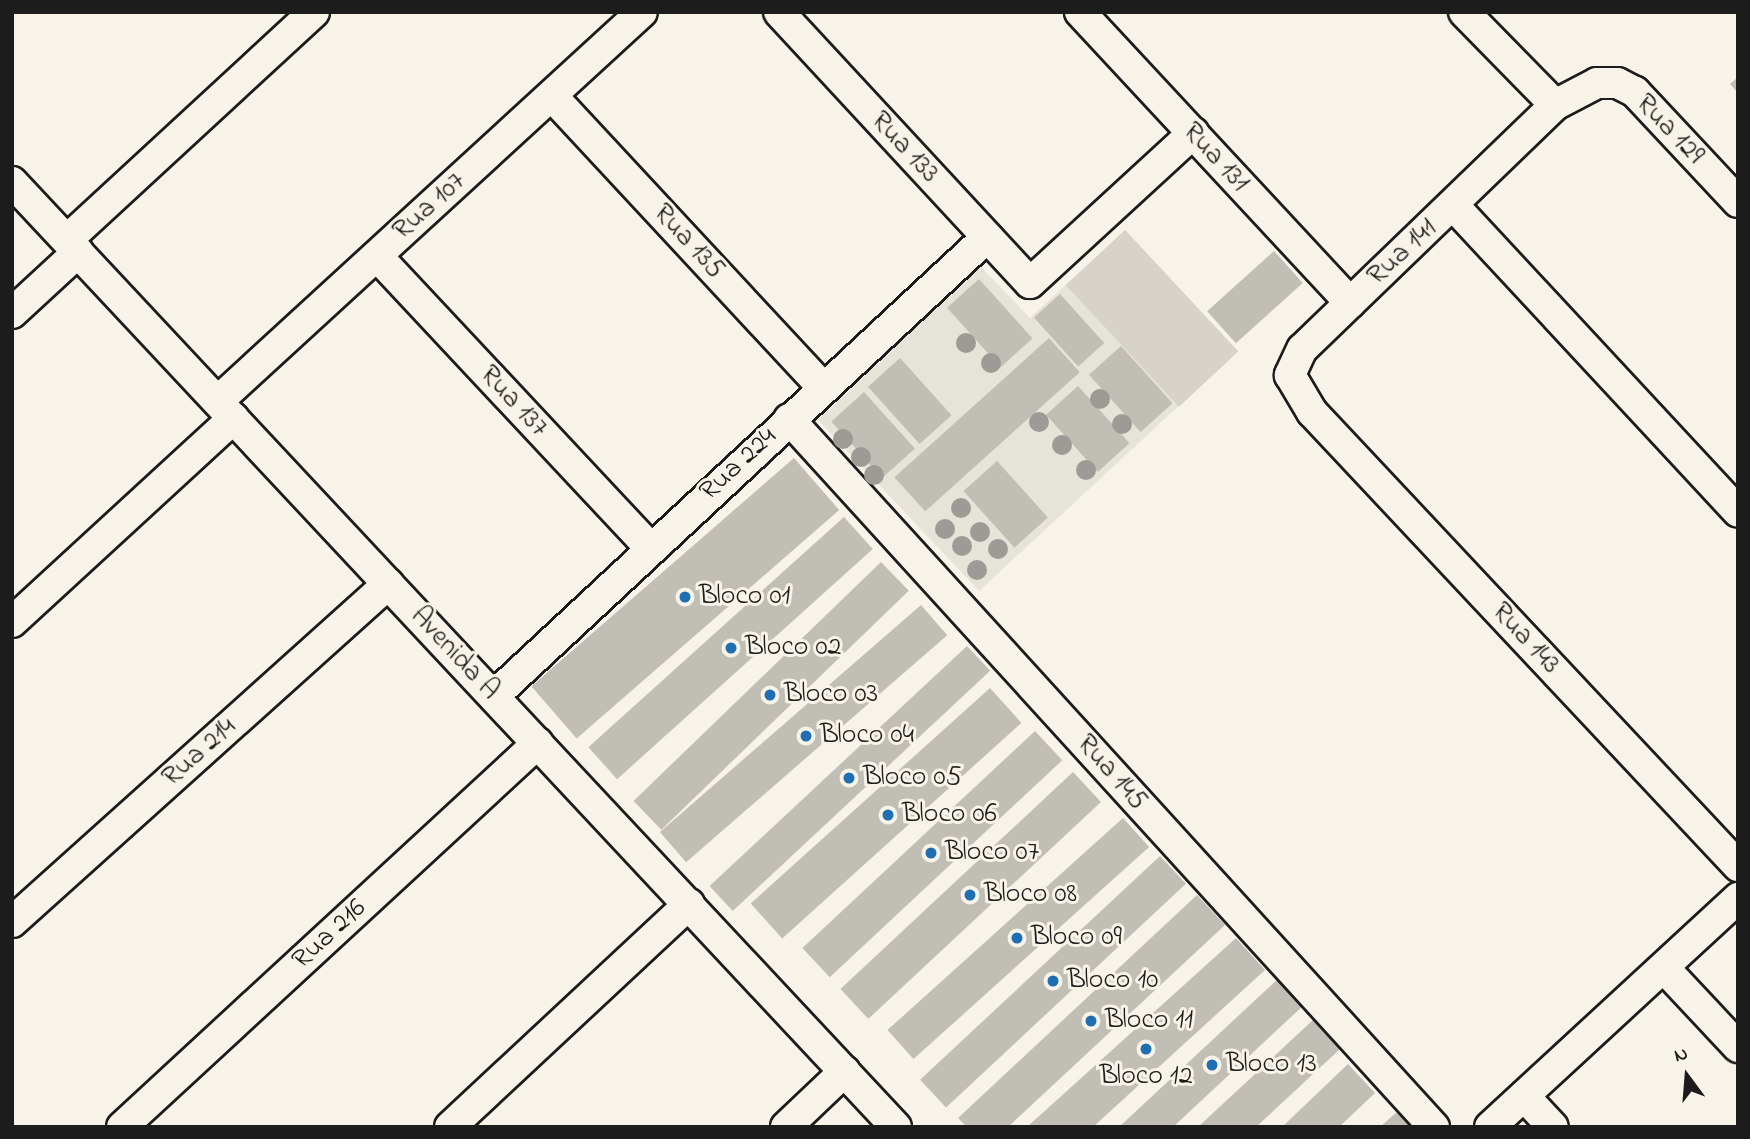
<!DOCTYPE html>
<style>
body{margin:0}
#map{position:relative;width:1750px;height:1139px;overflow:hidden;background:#f7f3e8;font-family:"Indie Flower",sans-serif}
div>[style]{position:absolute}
.built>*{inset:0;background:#e6e3d9}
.green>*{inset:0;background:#d7d3cb;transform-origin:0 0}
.building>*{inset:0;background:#c0beb5;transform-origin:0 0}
.roads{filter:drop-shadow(2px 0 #1c1c1c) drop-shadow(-2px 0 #1c1c1c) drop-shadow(0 2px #1c1c1c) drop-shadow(0 -2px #1c1c1c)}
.minor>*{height:30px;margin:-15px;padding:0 15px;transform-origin:15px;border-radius:15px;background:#f7f3e8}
.trees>*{width:20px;height:20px;margin:-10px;border-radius:50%;background:#9d9b95}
.dots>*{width:19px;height:19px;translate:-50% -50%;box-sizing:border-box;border:4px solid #f7f3e8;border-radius:50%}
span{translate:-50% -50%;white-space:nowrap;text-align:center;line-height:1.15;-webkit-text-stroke:6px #f7f3e8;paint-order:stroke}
.street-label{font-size:28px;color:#1c1c1c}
.poi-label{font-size:28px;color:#1c1c1c}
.left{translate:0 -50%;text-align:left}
.frame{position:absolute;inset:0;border:14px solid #1c1c1c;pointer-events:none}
.north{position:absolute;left:1652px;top:1041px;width:70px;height:70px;-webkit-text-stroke:5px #f7f3e8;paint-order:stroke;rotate:344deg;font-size:19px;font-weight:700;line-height:28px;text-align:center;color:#1c1c1c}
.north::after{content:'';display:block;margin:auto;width:24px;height:32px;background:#1c1c1c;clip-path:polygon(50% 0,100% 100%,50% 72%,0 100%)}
</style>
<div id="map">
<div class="built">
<div style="clip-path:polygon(1125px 230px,1238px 351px,979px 591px,818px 420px,981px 267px,1030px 318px)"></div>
</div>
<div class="green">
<div style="left:1125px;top:230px;width:166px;height:81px;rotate:47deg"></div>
</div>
<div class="building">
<div style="clip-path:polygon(1738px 77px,1738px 93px,1730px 84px)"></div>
<div style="left:1274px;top:251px;width:43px;height:90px;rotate:48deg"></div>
<div style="left:979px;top:279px;width:80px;height:43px;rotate:48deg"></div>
<div style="left:1060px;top:294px;width:66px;height:35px;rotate:48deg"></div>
<div style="left:1049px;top:338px;width:46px;height:208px;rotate:48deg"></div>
<div style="left:1121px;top:346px;width:77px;height:43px;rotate:48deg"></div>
<div style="left:900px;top:358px;width:77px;height:43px;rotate:48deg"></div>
<div style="left:1078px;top:386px;width:77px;height:43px;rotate:48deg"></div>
<div style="left:864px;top:392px;width:76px;height:44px;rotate:48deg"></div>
<div style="left:794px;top:458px;width:69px;height:348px;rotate:49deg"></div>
<div style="left:997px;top:461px;width:76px;height:45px;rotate:48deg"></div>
<div style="left:844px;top:517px;width:43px;height:344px;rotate:48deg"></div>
<div style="left:881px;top:562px;width:40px;height:344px;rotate:46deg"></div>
<div style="left:921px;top:605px;width:40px;height:346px;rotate:49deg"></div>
<div style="left:967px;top:646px;width:34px;height:352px;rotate:47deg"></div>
<div style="left:990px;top:688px;width:47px;height:322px;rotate:48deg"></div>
<div style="left:1035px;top:731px;width:40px;height:318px;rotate:47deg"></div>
<div style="left:1073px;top:772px;width:41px;height:318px;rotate:47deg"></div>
<div style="left:1123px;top:818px;width:39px;height:317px;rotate:48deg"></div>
<div style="left:1160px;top:856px;width:38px;height:328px;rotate:47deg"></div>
<div style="clip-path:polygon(1197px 895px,1225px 925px,1008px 1127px,967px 1127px,958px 1118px)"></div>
<div style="clip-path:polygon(1236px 938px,1265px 970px,1093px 1127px,1027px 1127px)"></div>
<div style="clip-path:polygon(1280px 977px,1305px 1004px,1173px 1127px,1119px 1127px)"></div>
<div style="clip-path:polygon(1313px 1020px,1340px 1049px,1256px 1127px,1198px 1127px)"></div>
<div style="clip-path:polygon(1348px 1064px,1375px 1093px,1339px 1127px,1282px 1127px)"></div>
<div style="clip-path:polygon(1397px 1112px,1411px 1127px,1380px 1127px)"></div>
</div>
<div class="roads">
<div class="minor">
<div style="left:779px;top:12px;width:369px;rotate:47.2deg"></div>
<div style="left:1030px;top:283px;width:222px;rotate:-42.6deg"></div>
<div style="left:1080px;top:12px;width:397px;rotate:47.1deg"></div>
<div style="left:1464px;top:12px;width:130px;rotate:45.6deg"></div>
<div style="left:552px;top:96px;width:398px;rotate:47.1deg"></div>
<div style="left:12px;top:182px;width:1294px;rotate:46.91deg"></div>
<div style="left:1738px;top:202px;width:151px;rotate:-133.1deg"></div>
<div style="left:1635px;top:92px;width:20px;rotate:-153deg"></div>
<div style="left:1617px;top:83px;width:20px;rotate:180deg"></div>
<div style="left:1597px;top:83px;width:47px;rotate:152.4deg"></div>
<div style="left:1555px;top:105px;width:351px;rotate:136deg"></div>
<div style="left:1302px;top:349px;width:29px;rotate:115deg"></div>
<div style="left:1290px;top:375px;width:43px;rotate:59.3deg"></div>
<div style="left:1312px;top:412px;width:623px;rotate:46.82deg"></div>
<div style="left:1454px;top:206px;width:417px;rotate:47.1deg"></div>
<div style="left:67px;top:240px;width:336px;rotate:-42.7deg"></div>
<div style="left:377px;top:256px;width:398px;rotate:46.9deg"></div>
<div style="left:12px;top:313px;width:90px;rotate:-42.7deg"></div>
<div style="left:218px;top:401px;width:575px;rotate:-42.53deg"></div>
<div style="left:789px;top:419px;width:958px;rotate:47.67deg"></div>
<div style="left:12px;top:622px;width:301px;rotate:-42.6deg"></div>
<div style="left:494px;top:696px;width:674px;rotate:-42.95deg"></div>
<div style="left:12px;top:922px;width:506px;rotate:-41.95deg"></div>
<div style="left:1665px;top:969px;width:107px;rotate:46.9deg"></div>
<div style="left:1524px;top:1096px;width:42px;rotate:46.9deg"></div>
<div style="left:122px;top:1127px;width:566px;rotate:-42.71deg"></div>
<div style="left:450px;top:1127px;width:327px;rotate:-43deg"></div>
<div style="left:786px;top:1127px;width:81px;rotate:-43.5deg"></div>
<div style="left:1490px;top:1127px;width:338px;rotate:-42.7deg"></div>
</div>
</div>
<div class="trees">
<div style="left:966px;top:343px"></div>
<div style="left:991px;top:363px"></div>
<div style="left:1100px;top:399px"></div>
<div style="left:1039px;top:422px"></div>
<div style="left:1122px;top:424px"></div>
<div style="left:843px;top:439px"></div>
<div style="left:1062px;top:445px"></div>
<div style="left:861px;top:457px"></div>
<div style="left:1086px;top:470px"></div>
<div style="left:874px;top:475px"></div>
<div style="left:961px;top:508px"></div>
<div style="left:945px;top:529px"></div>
<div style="left:980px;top:532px"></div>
<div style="left:962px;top:546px"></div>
<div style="left:998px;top:549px"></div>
<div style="left:977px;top:570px"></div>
</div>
<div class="dots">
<div style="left:685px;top:597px;background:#1f6fb2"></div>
<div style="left:731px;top:648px;background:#1f6fb2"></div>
<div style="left:770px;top:695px;background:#1f6fb2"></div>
<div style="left:806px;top:736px;background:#1f6fb2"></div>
<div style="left:849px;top:778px;background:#1f6fb2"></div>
<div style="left:888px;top:815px;background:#1f6fb2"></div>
<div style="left:931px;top:853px;background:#1f6fb2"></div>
<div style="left:970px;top:895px;background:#1f6fb2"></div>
<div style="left:1017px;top:938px;background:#1f6fb2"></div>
<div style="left:1053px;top:981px;background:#1f6fb2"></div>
<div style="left:1091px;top:1021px;background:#1f6fb2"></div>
<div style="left:1146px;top:1049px;background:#1f6fb2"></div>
<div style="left:1212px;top:1065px;background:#1f6fb2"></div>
</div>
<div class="street-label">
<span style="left:1669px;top:130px;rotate:46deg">Rua 129</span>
<span style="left:904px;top:148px;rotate:47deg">Rua 133</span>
<span style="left:1215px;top:158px;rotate:47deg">Rua 131</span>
<span style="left:430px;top:207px;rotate:-42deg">Rua 107</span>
<span style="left:688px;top:242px;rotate:47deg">Rua 135</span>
<span style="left:1403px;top:253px;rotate:-43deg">Rua 141</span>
<span style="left:513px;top:402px;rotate:47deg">Rua 137</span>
<span style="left:739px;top:465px;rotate:-43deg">Rua 224</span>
<span style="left:1525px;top:639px;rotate:47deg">Rua 143</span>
<span style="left:454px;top:654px;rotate:47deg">Avenida A</span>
<span style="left:200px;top:753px;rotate:-42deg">Rua 214</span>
<span style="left:1111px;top:773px;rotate:48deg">Rua 145</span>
<span style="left:330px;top:935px;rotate:-43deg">Rua 216</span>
</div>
<div class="poi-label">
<span class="left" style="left:699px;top:597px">Bloco 01</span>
<span class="left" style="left:745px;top:648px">Bloco 02</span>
<span class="left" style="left:784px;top:695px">Bloco 03</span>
<span class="left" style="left:820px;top:736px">Bloco 04</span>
<span class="left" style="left:863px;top:778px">Bloco 05</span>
<span class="left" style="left:902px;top:815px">Bloco 06</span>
<span class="left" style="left:945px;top:853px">Bloco 07</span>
<span class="left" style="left:984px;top:895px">Bloco 08</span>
<span class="left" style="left:1031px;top:938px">Bloco 09</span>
<span class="left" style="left:1067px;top:981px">Bloco 10</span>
<span class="left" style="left:1105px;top:1021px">Bloco 11</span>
<span class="left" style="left:1226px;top:1065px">Bloco 13</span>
<span style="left:1146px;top:1077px">Bloco 12</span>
</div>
<div class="frame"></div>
<div class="north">N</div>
</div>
